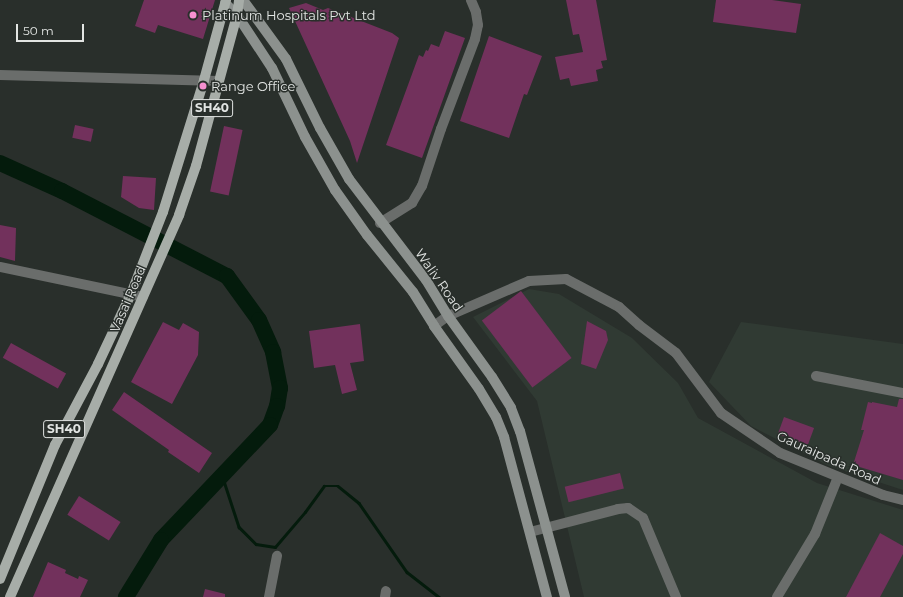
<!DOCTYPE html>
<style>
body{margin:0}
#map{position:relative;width:903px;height:597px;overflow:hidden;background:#292f2b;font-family:Montserrat,sans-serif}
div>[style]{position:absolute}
.built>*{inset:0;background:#303a33}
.stream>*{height:2.5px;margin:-1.25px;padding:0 1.25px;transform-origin:1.25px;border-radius:1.25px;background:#041b0c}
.river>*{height:16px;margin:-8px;padding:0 8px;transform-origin:8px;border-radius:8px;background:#041b0c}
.building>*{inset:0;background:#72315c;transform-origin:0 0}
.minor>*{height:10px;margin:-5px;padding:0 5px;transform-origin:5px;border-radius:5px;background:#6a6d6b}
.tertiary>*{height:10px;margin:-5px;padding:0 5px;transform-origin:5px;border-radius:5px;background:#6a6d6b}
.secondary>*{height:10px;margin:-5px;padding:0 5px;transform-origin:5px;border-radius:5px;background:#8c918e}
.primary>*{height:10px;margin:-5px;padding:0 5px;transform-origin:5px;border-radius:5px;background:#a7ada8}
.dots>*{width:11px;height:11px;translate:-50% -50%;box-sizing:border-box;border:2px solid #292f2b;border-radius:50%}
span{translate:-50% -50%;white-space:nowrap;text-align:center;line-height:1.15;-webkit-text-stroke:3px #292f2b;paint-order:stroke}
.shield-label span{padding:1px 3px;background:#292f2b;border:1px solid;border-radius:3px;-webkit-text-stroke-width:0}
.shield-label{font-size:12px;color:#e2e5e3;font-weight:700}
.poi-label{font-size:13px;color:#e2e5e3}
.left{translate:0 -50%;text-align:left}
.street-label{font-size:13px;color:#e2e5e3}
.scale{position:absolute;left:16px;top:24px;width:68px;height:18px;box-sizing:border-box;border:2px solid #e2e5e3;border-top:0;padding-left:5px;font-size:12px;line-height:14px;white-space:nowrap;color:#e2e5e3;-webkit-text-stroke:3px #292f2b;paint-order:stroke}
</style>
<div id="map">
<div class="built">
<div style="clip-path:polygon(529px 289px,559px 294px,632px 338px,678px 383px,698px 418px,817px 483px,903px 510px,903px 597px,584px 597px,537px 401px,473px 317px)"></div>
<div style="clip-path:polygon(741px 322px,903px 344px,903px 490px,829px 466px,751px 426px,709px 382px)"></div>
</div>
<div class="stream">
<div style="left:222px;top:475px;width:55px;rotate:71.9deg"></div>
<div style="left:239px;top:527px;width:24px;rotate:45deg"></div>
<div style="left:256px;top:544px;width:19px;rotate:9deg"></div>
<div style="left:275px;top:547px;width:46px;rotate:-49.4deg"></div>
<div style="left:305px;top:512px;width:32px;rotate:-54deg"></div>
<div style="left:324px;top:486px;width:14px"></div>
<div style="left:338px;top:486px;width:27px;rotate:39deg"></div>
<div style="left:359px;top:503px;width:84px;rotate:55.2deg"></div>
<div style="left:407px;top:572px;width:41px;rotate:38deg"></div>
</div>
<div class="river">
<div style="left:0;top:163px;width:68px;rotate:24.3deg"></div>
<div style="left:62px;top:191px;width:186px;rotate:27.3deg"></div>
<div style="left:227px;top:276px;width:54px;rotate:54deg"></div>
<div style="left:259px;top:320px;width:35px;rotate:66deg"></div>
<div style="left:273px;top:352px;width:37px;rotate:79deg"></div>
<div style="left:280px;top:388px;width:18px;rotate:99deg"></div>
<div style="left:277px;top:406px;width:20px;rotate:110deg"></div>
<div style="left:270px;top:425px;width:158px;rotate:133.5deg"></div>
<div style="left:161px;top:540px;width:67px;rotate:121.6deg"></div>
</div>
<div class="building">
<div style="clip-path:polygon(144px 0,215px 0,203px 39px,158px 25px,155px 33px,135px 26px)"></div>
<div style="clip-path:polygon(566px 0,596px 0,607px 60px,601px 61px,603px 68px,596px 70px,598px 81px,571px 86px,569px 78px,560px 80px,555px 57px,583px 52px,579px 34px,573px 35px)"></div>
<div style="clip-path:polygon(716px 0,772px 0,801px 4px,796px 33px,713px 22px)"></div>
<div style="clip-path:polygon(306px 3px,323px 10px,328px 8px,392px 33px,399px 38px,357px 163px,350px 141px,289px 8px)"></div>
<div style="clip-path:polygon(445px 31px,465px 38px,422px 158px,386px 145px,419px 55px,423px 57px,426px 50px,428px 51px,431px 44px,439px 47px)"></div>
<div style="clip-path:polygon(489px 36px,542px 56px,527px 95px,524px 94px,509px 138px,460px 121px)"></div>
<div style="left:75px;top:125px;width:19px;height:13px;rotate:12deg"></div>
<div style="left:224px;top:126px;width:19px;height:67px;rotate:12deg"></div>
<div style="clip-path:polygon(123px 176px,156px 178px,154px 210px,139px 208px,121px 197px)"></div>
<div style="clip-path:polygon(0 225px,16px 228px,15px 261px,0 257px)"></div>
<div style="left:521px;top:291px;width:84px;height:49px;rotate:53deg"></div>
<div style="clip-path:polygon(587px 321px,606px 331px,608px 340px,596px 369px,581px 364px)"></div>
<div style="clip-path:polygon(163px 322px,179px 330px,183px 323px,199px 332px,198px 355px,172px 404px,131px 382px)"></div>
<div style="clip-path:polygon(360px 324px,364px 361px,350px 363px,357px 390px,342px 394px,335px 365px,314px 368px,309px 331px)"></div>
<div style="left:11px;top:343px;width:63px;height:17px;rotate:29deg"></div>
<div style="clip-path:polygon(124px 392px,212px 453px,199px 473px,168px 452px,169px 450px,112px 410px)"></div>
<div style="clip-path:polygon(899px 399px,903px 399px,903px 480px,853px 465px,864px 430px,861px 430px,868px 402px,872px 403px,872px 402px,897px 407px)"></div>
<div style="left:784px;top:417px;width:32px;height:18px;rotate:20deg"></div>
<div style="left:620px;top:473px;width:16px;height:57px;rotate:76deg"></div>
<div style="left:79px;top:496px;width:49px;height:22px;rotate:32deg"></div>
<div style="clip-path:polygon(880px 533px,903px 546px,903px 554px,880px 597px,846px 597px)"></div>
<div style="clip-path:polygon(48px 562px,66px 570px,65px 573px,78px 579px,79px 576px,88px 580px,80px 597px,33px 597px)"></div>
<div style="clip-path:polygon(205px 589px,225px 594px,225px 597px,203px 597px)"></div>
</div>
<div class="minor">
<div style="left:0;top:75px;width:219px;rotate:1.6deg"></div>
<div style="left:380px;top:223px;width:38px;rotate:-32deg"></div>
<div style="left:412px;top:203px;width:20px;rotate:-60deg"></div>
<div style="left:422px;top:186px;width:60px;rotate:-71.6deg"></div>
<div style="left:441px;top:129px;width:96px;rotate:-69.3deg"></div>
<div style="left:475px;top:39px;width:14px;rotate:-78deg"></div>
<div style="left:478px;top:25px;width:13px;rotate:-99deg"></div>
<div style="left:476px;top:12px;width:13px;rotate:-113deg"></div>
<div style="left:0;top:267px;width:146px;rotate:11.8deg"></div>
<div style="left:816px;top:376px;width:89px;rotate:11.1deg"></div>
<div style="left:530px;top:532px;width:91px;rotate:-14.6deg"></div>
<div style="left:618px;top:509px;width:10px;rotate:-6deg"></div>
<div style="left:628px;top:508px;width:18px;rotate:34deg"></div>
<div style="left:643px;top:518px;width:86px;rotate:67.3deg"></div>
<div style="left:269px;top:597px;width:42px;rotate:-79deg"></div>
<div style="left:385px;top:597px;width:6px;rotate:-81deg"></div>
<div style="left:777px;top:597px;width:74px;rotate:-58.9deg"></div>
<div style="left:815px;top:534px;width:61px;rotate:-68deg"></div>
</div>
<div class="tertiary">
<div style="left:434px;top:326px;width:17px;rotate:-36deg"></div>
<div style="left:448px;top:316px;width:88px;rotate:-23.4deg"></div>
<div style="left:529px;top:281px;width:37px;rotate:-3deg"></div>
<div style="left:566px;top:279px;width:60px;rotate:27.8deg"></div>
<div style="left:619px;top:307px;width:27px;rotate:42deg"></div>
<div style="left:639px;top:325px;width:46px;rotate:37.1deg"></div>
<div style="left:676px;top:353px;width:75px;rotate:53.1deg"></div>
<div style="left:721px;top:413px;width:71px;rotate:34.1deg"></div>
<div style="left:780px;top:453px;width:111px;rotate:22.2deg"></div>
<div style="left:883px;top:495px;width:21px;rotate:14deg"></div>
</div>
<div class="secondary">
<div style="left:243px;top:0;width:73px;rotate:53.9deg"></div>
<div style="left:286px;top:59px;width:77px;rotate:63.8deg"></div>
<div style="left:320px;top:128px;width:59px;rotate:60.4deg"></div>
<div style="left:349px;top:179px;width:127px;rotate:52.7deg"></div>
<div style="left:426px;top:280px;width:42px;rotate:58.6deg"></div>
<div style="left:448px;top:316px;width:75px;rotate:54.2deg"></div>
<div style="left:492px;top:377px;width:36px;rotate:58deg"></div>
<div style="left:511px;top:408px;width:25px;rotate:69deg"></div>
<div style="left:520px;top:431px;width:172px;rotate:74.8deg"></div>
<div style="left:225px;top:3px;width:17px;rotate:45deg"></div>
<div style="left:237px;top:15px;width:64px;rotate:56.6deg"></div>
<div style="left:272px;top:68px;width:76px;rotate:64.4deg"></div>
<div style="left:305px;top:137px;width:61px;rotate:60.5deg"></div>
<div style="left:335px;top:190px;width:55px;rotate:54.6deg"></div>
<div style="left:367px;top:235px;width:73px;rotate:51.1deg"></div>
<div style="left:413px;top:292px;width:40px;rotate:58deg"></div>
<div style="left:434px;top:326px;width:77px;rotate:54.5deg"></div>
<div style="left:479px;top:389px;width:33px;rotate:59deg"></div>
<div style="left:496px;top:417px;width:22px;rotate:68deg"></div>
<div style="left:504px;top:437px;width:166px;rotate:75deg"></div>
</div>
<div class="primary">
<div style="left:0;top:579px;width:145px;rotate:-67.7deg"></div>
<div style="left:55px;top:445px;width:92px;rotate:-62deg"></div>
<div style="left:98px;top:364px;width:77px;rotate:-64.8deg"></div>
<div style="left:131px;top:294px;width:88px;rotate:-68.7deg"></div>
<div style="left:163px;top:212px;width:138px;rotate:-72.7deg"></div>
<div style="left:204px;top:80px;width:83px;rotate:-74.6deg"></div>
<div style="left:10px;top:597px;width:418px;rotate:-66.1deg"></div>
<div style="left:179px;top:215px;width:52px;rotate:-70.9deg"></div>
<div style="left:196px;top:166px;width:156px;rotate:-74.8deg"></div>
<div style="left:237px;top:15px;width:15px;rotate:-82deg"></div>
</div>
<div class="dots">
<div style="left:193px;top:15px;background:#f690d0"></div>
<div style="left:203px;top:86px;background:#f690d0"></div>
</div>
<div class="shield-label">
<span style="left:212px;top:108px">SH40</span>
<span style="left:64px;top:429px">SH40</span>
</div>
<div class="poi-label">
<span class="left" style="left:202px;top:15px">Platinum Hospitals Pvt Ltd</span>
<span class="left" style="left:211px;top:86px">Range Office</span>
</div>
<div class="street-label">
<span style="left:439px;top:280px;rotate:55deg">Waliv Road</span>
<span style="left:128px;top:299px;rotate:-67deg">Vasai Road</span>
<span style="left:829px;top:458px;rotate:24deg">Gauraipada Road</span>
</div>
<div class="scale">50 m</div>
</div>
